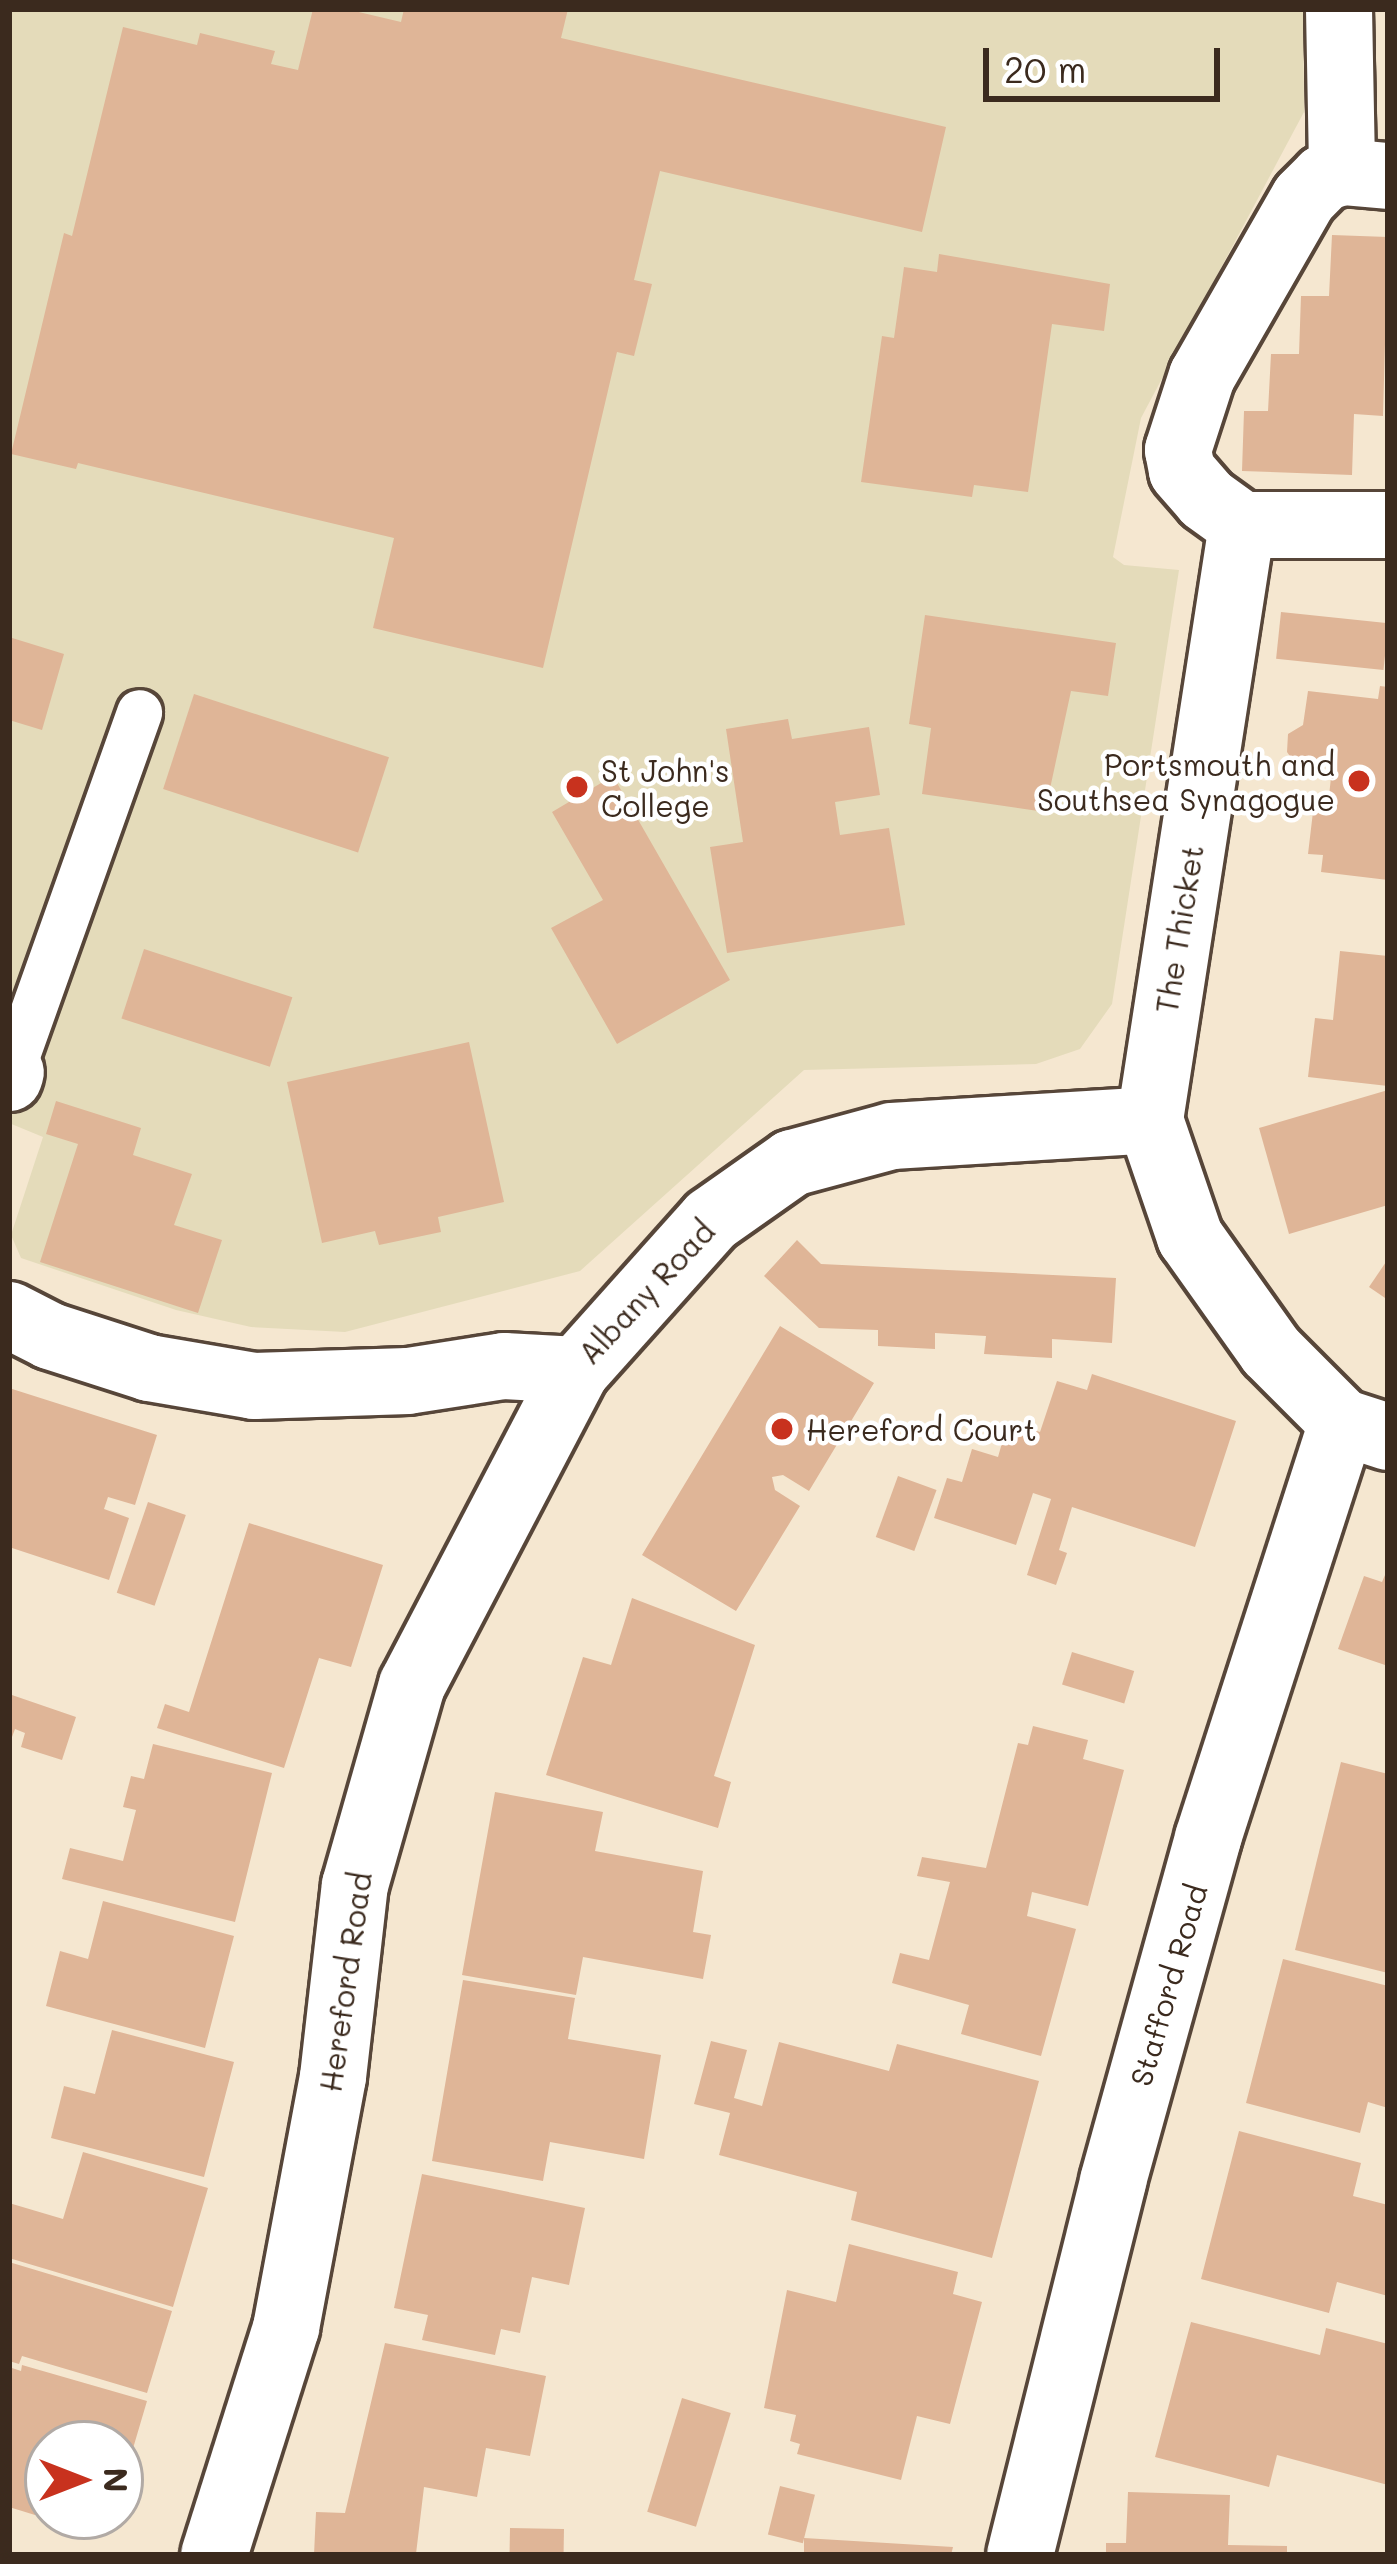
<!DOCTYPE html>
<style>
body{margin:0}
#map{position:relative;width:1397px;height:2564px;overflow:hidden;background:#f5e7d0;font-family:Mali,sans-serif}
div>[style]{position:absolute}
.built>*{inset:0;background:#e4dbba}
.building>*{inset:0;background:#dfb597;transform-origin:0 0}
.roads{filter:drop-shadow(3px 0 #574639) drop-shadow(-3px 0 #574639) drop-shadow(0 3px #574639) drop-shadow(0 -3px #574639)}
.service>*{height:45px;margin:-22.5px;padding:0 22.5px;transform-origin:22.5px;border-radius:22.5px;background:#fff}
.minor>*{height:66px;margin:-33px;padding:0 33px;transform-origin:33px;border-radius:33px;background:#fff}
.dots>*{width:33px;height:33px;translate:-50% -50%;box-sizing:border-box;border:6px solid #fff;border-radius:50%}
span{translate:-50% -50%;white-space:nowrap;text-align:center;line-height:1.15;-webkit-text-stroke:9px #fff;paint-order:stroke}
.poi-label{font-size:30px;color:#3b2a1e}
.right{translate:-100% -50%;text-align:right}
.left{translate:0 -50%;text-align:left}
.street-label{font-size:30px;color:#3b2a1e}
.frame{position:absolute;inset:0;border:12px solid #3b2a1e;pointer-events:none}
.north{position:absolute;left:24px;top:2420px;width:120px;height:120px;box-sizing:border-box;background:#fff;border:3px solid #b1aaa5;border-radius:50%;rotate:90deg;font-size:33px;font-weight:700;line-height:48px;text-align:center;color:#3b2a1e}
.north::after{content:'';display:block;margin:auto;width:42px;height:54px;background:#c8321e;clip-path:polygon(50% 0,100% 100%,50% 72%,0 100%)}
.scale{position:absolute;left:983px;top:48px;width:237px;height:54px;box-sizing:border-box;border:6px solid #3b2a1e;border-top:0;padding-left:15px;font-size:36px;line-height:42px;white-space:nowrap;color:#3b2a1e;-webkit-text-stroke:9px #fff;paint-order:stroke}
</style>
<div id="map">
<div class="built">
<div style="clip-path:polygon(9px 9px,1303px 9px,1304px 112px,1141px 418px,1113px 557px,1124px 565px,1179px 570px,1112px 1004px,1080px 1049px,1036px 1064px,804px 1070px,580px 1271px,345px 1332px,251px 1327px,176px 1310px,21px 1258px,11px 1235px,43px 1137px,9px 1123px)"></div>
</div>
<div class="building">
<div style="clip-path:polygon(313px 9px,346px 9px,401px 22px,404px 9px,568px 9px,561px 38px,946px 127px,922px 232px,660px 171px,634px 280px,652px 284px,634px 356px,617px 352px,543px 668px,373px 628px,394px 538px,78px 463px,76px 469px,11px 454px,64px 233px,72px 236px,123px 27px,197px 45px,200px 33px,275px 51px,271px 64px,298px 70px)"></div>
<div style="clip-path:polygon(1332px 235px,1388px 237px,1383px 416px,1354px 414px,1352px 475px,1242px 471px,1244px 411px,1268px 411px,1271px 354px,1299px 354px,1301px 296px,1329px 296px)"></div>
<div style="clip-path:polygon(939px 254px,1110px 284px,1104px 331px,1052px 324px,1028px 492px,974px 485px,972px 497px,861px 482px,882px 336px,894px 338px,904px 267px,937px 272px)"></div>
<div style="left:1281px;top:612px;width:108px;height:47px;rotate:6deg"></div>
<div style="clip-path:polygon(925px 615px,1116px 643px,1108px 696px,1071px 691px,1045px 812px,922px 794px,931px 728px,909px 724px)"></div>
<div style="clip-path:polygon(9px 637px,64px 654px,42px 730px,9px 720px)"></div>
<div style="clip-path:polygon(1380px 686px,1388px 687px,1388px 880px,1321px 872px,1323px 855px,1308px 854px,1315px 795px,1329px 796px,1333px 759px,1315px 767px,1296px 765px,1287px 752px,1288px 734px,1303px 725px,1308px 691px,1378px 699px)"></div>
<div style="left:194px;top:694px;width:205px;height:100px;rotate:18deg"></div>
<div style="clip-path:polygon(788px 719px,792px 739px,869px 727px,880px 795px,835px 802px,840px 835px,889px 828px,905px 925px,727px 953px,710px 847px,743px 842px,726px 729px)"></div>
<div style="clip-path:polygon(613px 776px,730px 980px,617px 1044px,551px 928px,603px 900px,552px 812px)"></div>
<div style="left:144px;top:949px;width:156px;height:73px;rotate:18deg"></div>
<div style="clip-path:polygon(1340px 951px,1388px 956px,1388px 1086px,1308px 1077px,1315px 1018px,1333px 1020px)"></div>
<div style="clip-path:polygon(469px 1042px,504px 1202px,438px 1217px,441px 1232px,379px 1245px,375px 1231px,322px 1243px,287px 1082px)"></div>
<div style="clip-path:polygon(1388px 1090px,1388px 1205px,1289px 1234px,1259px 1128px)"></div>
<div style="clip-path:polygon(56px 1101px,141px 1128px,133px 1155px,192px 1174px,174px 1225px,222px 1240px,198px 1313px,40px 1262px,78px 1144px,46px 1134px)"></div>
<div style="clip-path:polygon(797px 1240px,821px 1264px,1116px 1278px,1112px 1343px,1052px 1339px,1052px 1358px,984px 1354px,986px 1336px,935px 1333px,935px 1349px,878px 1346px,878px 1330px,819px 1328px,764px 1276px)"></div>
<div style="clip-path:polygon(1388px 1259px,1388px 1300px,1369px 1287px)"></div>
<div style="clip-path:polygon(780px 1326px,874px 1383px,809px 1491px,783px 1475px,772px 1477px,775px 1490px,800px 1506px,736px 1611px,642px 1555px)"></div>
<div style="clip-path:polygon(1092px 1374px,1236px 1421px,1195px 1547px,1072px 1507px,1059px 1550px,1067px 1553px,1056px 1585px,1027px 1575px,1051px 1499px,1033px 1493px,1016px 1545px,934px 1518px,947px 1478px,962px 1482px,972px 1449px,998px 1457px,1008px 1422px,1040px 1432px,1057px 1381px,1087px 1390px)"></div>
<div style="clip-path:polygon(9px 1388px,157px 1435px,135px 1505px,108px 1497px,104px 1509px,129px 1518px,109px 1580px,9px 1547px)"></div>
<div style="left:898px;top:1476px;width:41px;height:65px;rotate:20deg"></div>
<div style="left:148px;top:1502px;width:40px;height:96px;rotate:19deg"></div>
<div style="clip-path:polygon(249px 1523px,383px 1565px,351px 1667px,319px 1658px,284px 1768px,157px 1728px,165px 1704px,189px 1712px)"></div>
<div style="clip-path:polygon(1388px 1568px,1388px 1666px,1338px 1649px,1364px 1576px,1382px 1582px)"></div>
<div style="clip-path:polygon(632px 1598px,755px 1645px,714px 1776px,731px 1782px,718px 1828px,546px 1775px,583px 1657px,611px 1665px)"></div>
<div style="left:1072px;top:1652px;width:65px;height:34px;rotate:17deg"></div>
<div style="clip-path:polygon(9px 1694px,76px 1717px,62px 1760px,21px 1747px,25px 1733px,15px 1729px,9px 1745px)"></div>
<div style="clip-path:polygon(1033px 1726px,1088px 1740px,1083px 1759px,1124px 1770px,1088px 1906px,1032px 1892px,1027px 1916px,1076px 1929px,1041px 2056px,961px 2034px,969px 2005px,892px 1983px,900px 1953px,929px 1960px,950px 1882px,917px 1876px,922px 1857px,986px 1868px,1018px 1743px,1028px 1745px)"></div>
<div style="clip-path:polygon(153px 1744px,272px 1773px,235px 1922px,62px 1879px,70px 1848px,123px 1861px,136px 1810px,123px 1807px,131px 1776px,144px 1779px)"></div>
<div style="clip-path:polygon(1341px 1762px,1388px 1774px,1388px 1973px,1295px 1950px)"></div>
<div style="clip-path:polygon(495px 1792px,603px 1812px,595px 1851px,703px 1871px,693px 1932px,711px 1935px,703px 1979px,583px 1957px,576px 1995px,462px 1975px)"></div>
<div style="clip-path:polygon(103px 1901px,234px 1936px,205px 2048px,46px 2006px,60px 1951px,88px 1959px)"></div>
<div style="clip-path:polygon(1283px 1959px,1388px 1986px,1388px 2108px,1368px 2102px,1360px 2133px,1246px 2103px)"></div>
<div style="clip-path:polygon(463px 1980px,575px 1998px,568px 2039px,661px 2055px,644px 2159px,550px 2142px,543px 2181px,432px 2161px)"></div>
<div style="clip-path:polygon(112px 2030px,234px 2062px,204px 2177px,51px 2138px,64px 2086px,95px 2094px)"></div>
<div style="clip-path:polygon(711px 2041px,747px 2050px,734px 2098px,762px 2106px,779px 2042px,889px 2071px,897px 2044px,1039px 2081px,992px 2258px,851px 2220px,857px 2192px,719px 2155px,730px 2113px,694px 2104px)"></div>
<div style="clip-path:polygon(1239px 2131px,1361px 2163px,1353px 2196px,1388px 2205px,1388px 2296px,1337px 2282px,1329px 2313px,1201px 2279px)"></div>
<div style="clip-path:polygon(83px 2152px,208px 2188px,173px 2307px,9px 2258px,9px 2203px,63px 2219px)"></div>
<div style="clip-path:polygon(422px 2174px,585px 2208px,569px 2285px,532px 2277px,520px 2333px,501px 2329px,495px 2355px,422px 2340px,428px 2315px,394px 2308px)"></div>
<div style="clip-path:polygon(849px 2244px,958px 2272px,953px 2294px,982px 2302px,950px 2424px,917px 2416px,901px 2480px,797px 2454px,800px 2444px,790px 2441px,796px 2415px,764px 2408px,787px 2290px,836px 2302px)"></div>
<div style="clip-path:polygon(9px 2262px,172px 2311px,147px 2393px,22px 2356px,19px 2364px,9px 2361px)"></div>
<div style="clip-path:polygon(1191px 2322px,1320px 2355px,1326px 2328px,1388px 2344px,1388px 2485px,1277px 2455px,1269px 2487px,1155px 2457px)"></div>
<div style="clip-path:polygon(385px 2343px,546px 2376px,530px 2456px,486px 2448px,477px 2497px,424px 2487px,416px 2554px,314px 2555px,316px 2512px,345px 2513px)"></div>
<div style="clip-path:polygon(22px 2365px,147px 2401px,121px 2489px,120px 2444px,48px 2444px,48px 2503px,39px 2500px,35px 2515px,9px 2507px,9px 2367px,21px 2371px)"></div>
<div style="left:682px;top:2398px;width:51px;height:119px;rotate:17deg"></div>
<div style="left:780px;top:2486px;width:36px;height:50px;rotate:14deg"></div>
<div style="clip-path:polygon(1128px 2492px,1230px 2495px,1228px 2545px,1287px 2546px,1287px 2555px,1106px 2555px,1106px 2543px,1126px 2543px)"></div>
<div style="left:510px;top:2528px;width:54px;height:27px;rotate:1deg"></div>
<div style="clip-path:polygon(804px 2538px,953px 2547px,951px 2555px,804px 2555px)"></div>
</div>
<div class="roads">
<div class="service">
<div style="left:11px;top:1072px;width:382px;rotate:-70.4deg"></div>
</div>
<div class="minor">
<div style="left:1339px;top:9px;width:163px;rotate:88.9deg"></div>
<div style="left:1388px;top:176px;width:46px;rotate:-175deg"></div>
<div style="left:1342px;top:172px;width:19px;rotate:162deg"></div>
<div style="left:1324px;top:178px;width:28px;rotate:135deg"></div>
<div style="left:1304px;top:198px;width:205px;rotate:119.8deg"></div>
<div style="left:1202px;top:376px;width:78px;rotate:108deg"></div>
<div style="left:1178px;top:450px;width:21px;rotate:79deg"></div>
<div style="left:1182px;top:471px;width:37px;rotate:49deg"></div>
<div style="left:1206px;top:499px;width:44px;rotate:35.8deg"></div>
<div style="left:1242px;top:525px;width:146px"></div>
<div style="left:1242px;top:525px;width:602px;rotate:98.79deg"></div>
<div style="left:1150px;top:1120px;width:124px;rotate:71.1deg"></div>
<div style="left:1190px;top:1237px;width:140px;rotate:54.6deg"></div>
<div style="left:1271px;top:1351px;width:100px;rotate:45deg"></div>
<div style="left:1342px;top:1422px;width:48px;rotate:18.1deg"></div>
<div style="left:9px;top:1078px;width:6px;rotate:-72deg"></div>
<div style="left:9px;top:1315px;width:46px;rotate:27.1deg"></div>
<div style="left:50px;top:1336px;width:104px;rotate:17.9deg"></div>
<div style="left:149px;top:1368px;width:107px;rotate:9.7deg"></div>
<div style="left:254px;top:1386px;width:154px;rotate:-1.9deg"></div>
<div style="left:408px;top:1381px;width:97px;rotate:-8.9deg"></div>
<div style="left:504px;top:1366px;width:73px;rotate:3.1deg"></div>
<div style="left:577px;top:1370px;width:201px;rotate:-48.2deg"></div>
<div style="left:711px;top:1220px;width:99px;rotate:-35.1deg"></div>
<div style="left:792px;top:1163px;width:104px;rotate:-15.1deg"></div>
<div style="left:892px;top:1136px;width:258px;rotate:-3.5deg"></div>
<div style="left:214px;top:2555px;width:238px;rotate:-72.4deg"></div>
<div style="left:286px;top:2328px;width:255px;rotate:-79.4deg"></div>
<div style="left:333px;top:2077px;width:193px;rotate:-83.5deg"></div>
<div style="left:355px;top:1885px;width:208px;rotate:-74.1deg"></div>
<div style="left:412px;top:1685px;width:356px;rotate:-62.4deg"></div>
<div style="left:1020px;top:2555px;width:385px;rotate:-76deg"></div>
<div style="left:1113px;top:2181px;width:356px;rotate:-74.5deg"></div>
<div style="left:1208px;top:1838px;width:437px;rotate:-72.1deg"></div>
</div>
</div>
<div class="dots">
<div style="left:1359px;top:781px;background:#c8321e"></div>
<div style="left:577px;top:787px;background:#c8321e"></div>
<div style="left:782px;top:1429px;background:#c8321e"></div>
</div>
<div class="poi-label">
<span class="right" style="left:1335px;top:781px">Portsmouth and<br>Southsea Synagogue</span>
<span class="left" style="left:601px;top:787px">St John's<br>College</span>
<span class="left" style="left:806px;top:1429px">Hereford Court</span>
</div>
<div class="street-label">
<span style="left:1179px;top:929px;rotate:-81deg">The Thicket</span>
<span style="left:646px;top:1292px;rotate:-47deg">Albany Road</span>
<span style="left:345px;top:1982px;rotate:-82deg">Hereford Road</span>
<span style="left:1168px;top:1985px;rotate:-74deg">Stafford Road</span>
</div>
<div class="frame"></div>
<div class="north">N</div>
<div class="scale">20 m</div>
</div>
